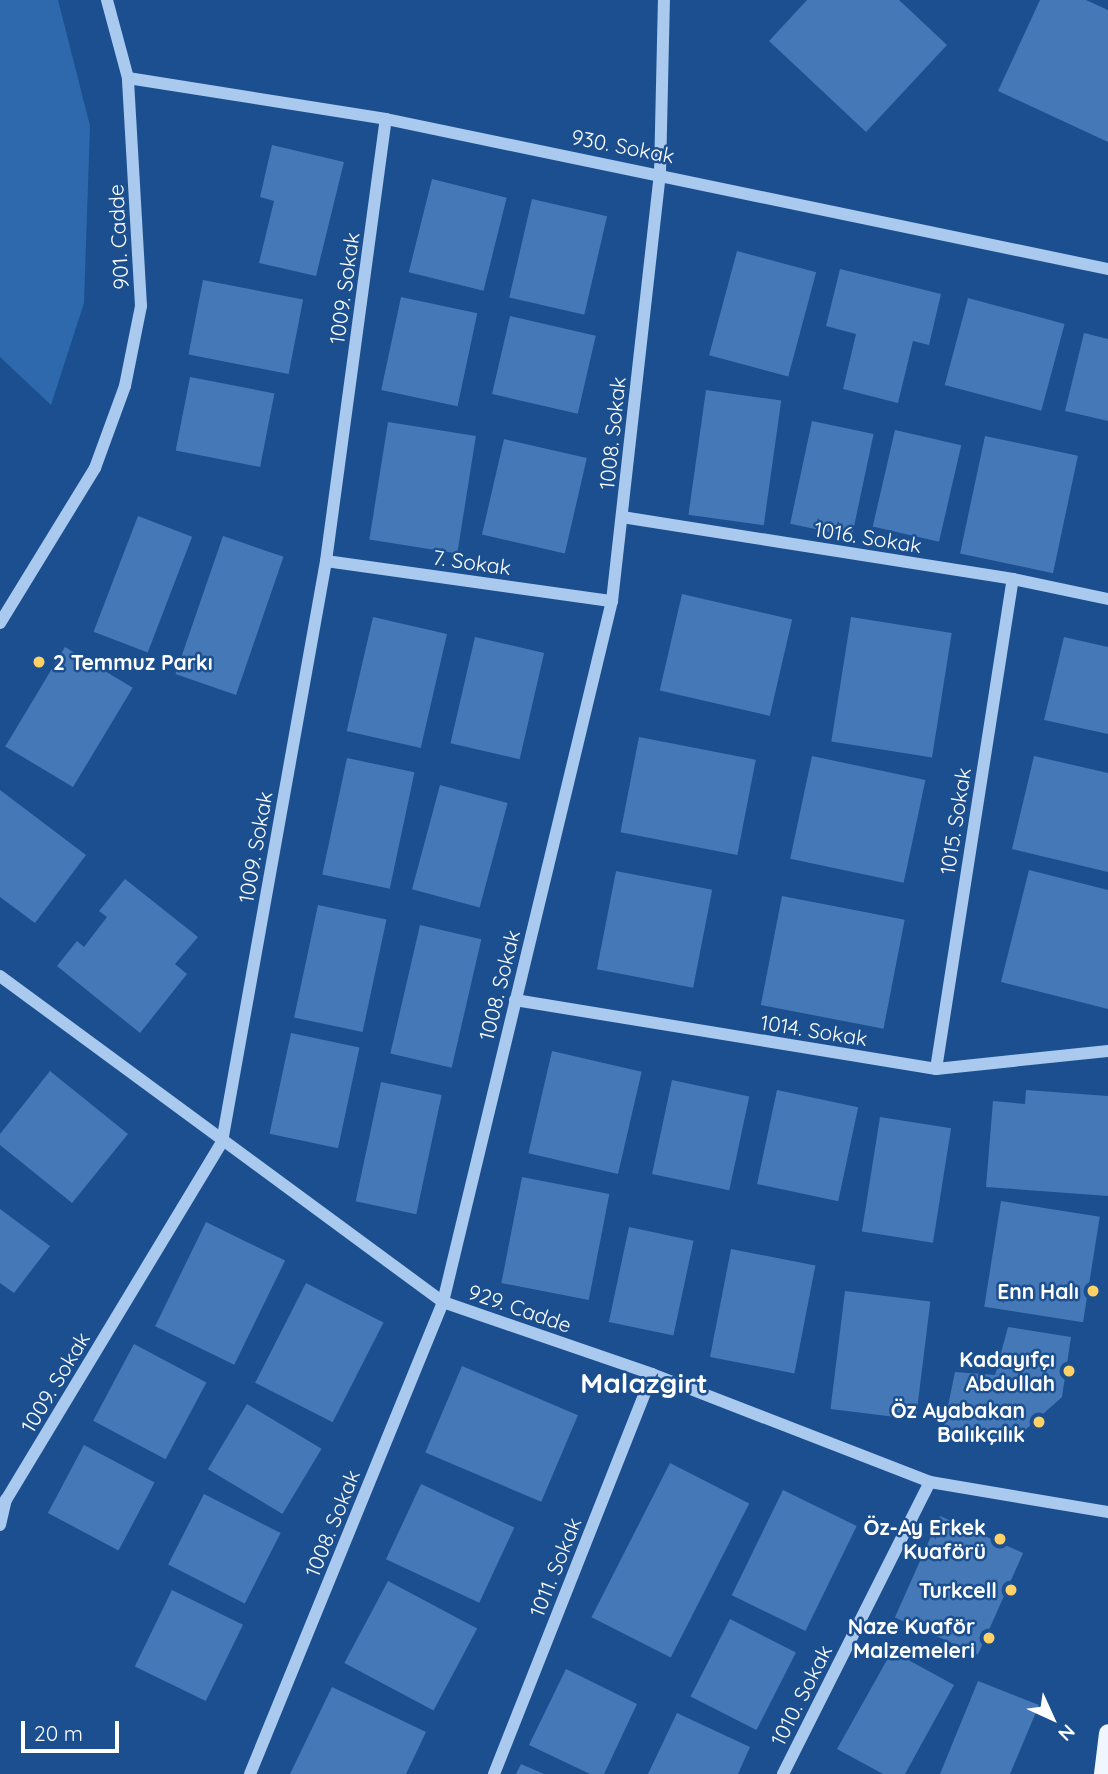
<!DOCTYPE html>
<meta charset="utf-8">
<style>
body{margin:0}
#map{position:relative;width:1108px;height:1774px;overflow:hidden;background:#1b4f8f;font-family:Quicksand,sans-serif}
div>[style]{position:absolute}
.green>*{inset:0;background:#2e69ad}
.building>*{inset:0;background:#4478b7;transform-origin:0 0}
.minor>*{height:12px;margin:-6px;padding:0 6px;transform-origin:6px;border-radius:6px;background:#a9c9ee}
.major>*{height:18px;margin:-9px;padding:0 9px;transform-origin:9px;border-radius:9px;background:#f0f6ff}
.dots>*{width:19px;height:19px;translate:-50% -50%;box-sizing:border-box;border:4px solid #1b4f8f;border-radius:50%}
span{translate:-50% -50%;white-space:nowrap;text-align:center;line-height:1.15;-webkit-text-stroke:5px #1b4f8f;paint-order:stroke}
.street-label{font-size:21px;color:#fff}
.poi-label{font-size:21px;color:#fff;font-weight:700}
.left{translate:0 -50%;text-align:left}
.right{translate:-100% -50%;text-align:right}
.district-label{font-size:28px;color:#fff;font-weight:700}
.north{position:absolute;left:1017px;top:1683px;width:70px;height:70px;-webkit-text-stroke:5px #1b4f8f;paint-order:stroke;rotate:135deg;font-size:19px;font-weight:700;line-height:28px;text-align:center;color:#fff}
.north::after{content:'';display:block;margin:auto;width:24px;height:32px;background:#fff;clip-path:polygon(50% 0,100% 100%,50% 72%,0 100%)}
.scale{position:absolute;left:21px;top:1721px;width:98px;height:32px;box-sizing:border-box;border:4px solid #fff;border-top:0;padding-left:9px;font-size:21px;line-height:24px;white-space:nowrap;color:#fff;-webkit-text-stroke:5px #1b4f8f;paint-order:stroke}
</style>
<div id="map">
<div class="green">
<div style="clip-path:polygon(0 0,58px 0,90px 126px,84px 303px,51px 405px,0 357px)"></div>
</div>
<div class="building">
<div style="clip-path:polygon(807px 0,899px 0,947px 45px,866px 132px,769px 41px)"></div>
<div style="clip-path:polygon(1040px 0,1086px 0,1108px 10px,1108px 142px,998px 91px)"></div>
<div style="clip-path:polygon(272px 145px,344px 162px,316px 276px,259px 263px,274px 201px,260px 197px)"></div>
<div style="left:432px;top:179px;width:77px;height:96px;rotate:14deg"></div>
<div style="left:532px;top:199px;width:77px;height:101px;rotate:13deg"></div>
<div style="left:737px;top:251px;width:82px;height:108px;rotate:15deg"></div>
<div style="clip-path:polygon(840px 269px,941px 294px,929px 345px,913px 341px,898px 403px,843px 389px,856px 334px,826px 326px)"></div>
<div style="left:203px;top:280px;width:102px;height:76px;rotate:11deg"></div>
<div style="left:401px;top:297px;width:78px;height:95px;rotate:12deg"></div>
<div style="left:968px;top:298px;width:100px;height:90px;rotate:15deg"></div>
<div style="left:510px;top:316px;width:88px;height:80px;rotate:13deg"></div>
<div style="clip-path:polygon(1084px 333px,1108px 339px,1108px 421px,1065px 411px)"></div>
<div style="left:190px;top:377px;width:86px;height:75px;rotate:11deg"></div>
<div style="left:706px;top:390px;width:76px;height:126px;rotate:8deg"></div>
<div style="left:812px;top:421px;width:63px;height:105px;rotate:12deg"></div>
<div style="left:388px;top:422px;width:89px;height:119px;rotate:9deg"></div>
<div style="left:895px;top:430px;width:68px;height:99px;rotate:13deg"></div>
<div style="left:985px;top:436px;width:95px;height:120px;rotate:12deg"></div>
<div style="left:504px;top:439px;width:85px;height:98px;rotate:13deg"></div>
<div style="left:138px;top:516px;width:58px;height:124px;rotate:21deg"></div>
<div style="left:223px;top:536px;width:64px;height:146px;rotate:19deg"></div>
<div style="left:682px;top:594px;width:113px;height:99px;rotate:13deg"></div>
<div style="left:373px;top:617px;width:76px;height:117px;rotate:13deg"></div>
<div style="left:851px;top:617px;width:102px;height:126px;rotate:9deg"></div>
<div style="left:475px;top:637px;width:71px;height:109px;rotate:13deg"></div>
<div style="clip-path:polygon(1064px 637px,1108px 647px,1108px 734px,1044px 720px)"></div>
<div style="left:65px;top:647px;width:79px;height:116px;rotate:31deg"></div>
<div style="left:639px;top:737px;width:119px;height:97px;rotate:11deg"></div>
<div style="left:812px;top:756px;width:116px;height:105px;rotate:12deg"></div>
<div style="clip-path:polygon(1034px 756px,1108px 773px,1108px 872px,1012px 849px)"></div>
<div style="left:347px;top:758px;width:69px;height:119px;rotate:12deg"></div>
<div style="left:440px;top:785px;width:70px;height:108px;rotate:15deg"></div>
<div style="clip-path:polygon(0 790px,86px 855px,35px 923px,0 897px)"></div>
<div style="clip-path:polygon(1029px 870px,1108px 890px,1108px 1009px,1001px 982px)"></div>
<div style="left:616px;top:871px;width:98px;height:100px;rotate:11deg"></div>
<div style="clip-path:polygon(125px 879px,198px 937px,175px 964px,187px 974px,140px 1033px,57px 966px,77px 941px,84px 947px,107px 917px,99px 911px)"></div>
<div style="left:782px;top:896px;width:125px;height:111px;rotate:11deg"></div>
<div style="left:318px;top:905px;width:70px;height:115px;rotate:12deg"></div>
<div style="left:420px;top:925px;width:63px;height:132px;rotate:13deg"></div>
<div style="left:291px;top:1033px;width:70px;height:103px;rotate:12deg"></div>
<div style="left:552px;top:1051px;width:92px;height:105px;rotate:13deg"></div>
<div style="clip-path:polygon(50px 1071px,128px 1134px,72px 1203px,0 1145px,0 1134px)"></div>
<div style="left:672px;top:1080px;width:79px;height:96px;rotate:12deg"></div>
<div style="left:381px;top:1082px;width:62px;height:122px;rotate:12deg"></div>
<div style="left:777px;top:1090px;width:83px;height:96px;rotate:12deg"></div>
<div style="clip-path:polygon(1026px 1090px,1108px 1096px,1108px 1196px,986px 1187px,993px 1101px,1025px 1104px)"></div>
<div style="left:880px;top:1117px;width:72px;height:116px;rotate:9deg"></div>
<div style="left:522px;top:1177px;width:89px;height:108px;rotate:11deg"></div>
<div style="left:1001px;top:1201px;width:100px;height:107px;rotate:9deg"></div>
<div style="clip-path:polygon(0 1209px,50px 1246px,14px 1293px,0 1283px)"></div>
<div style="left:206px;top:1222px;width:88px;height:116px;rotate:26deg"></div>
<div style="left:629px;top:1227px;width:66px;height:97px;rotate:12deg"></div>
<div style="left:731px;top:1249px;width:86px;height:110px;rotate:11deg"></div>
<div style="left:306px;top:1283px;width:87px;height:112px;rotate:27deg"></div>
<div style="left:845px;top:1291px;width:86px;height:119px;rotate:7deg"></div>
<div style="clip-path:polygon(1008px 1327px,1071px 1337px,1062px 1397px,1014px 1440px,943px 1430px,955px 1372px,995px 1375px)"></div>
<div style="left:134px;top:1344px;width:82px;height:87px;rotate:28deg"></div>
<div style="left:462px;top:1366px;width:126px;height:94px;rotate:23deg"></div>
<div style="left:247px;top:1404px;width:87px;height:76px;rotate:31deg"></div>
<div style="left:84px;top:1445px;width:80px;height:77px;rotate:28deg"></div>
<div style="left:670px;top:1463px;width:89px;height:173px;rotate:27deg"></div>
<div style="left:421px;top:1484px;width:103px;height:83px;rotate:25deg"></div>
<div style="left:783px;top:1490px;width:82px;height:117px;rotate:26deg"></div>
<div style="left:204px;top:1494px;width:86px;height:79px;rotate:27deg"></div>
<div style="left:940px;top:1516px;width:91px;height:111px;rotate:24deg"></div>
<div style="left:388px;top:1581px;width:101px;height:93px;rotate:28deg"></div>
<div style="left:172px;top:1590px;width:79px;height:85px;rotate:26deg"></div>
<div style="left:730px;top:1619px;width:74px;height:87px;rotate:27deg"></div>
<div style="clip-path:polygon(892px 1651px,954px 1685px,905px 1774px,883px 1774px,837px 1749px)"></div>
<div style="clip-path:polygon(566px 1669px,637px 1704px,604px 1774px,590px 1774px,529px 1745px)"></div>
<div style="clip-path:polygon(978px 1681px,1039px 1705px,1010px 1774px,940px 1774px)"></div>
<div style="clip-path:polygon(332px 1687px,426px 1732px,406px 1774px,290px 1774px)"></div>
<div style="clip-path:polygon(677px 1713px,750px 1747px,738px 1774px,648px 1774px)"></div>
<div style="clip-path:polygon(521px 1764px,544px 1774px,516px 1774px)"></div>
</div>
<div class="minor">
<div style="left:128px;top:78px;width:261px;rotate:9deg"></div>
<div style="left:386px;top:119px;width:737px;rotate:11.74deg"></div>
<div style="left:622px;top:517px;width:396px;rotate:9deg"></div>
<div style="left:1013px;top:579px;width:97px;rotate:11.9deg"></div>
<div style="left:326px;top:561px;width:289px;rotate:8deg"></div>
<div style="left:0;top:623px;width:182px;rotate:-58.5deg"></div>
<div style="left:95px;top:468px;width:87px;rotate:-69.9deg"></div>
<div style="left:125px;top:386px;width:82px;rotate:-78.7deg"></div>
<div style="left:141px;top:306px;width:228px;rotate:-93.3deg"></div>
<div style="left:128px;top:78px;width:81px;rotate:-105.1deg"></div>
<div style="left:0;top:976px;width:550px;rotate:36.35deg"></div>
<div style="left:443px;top:1302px;width:221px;rotate:19deg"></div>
<div style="left:652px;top:1374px;width:298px;rotate:21.2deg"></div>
<div style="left:930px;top:1482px;width:181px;rotate:9.6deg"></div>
<div style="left:515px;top:1000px;width:427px;rotate:9.3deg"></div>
<div style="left:936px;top:1069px;width:173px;rotate:-6deg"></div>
<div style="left:936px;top:1069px;width:496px;rotate:-81.1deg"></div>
<div style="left:0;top:1525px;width:26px;rotate:-77deg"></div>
<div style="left:6px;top:1500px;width:418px;rotate:-58.9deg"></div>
<div style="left:222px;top:1142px;width:590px;rotate:-79.85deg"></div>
<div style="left:326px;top:561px;width:446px;rotate:-82.3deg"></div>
<div style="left:250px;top:1774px;width:510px;rotate:-67.76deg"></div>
<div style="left:443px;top:1302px;width:721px;rotate:-76.45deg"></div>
<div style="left:612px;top:601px;width:431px;rotate:-83.6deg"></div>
<div style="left:660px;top:173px;width:173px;rotate:-88.7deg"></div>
<div style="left:494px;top:1774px;width:430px;rotate:-68.4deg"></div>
<div style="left:783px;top:1774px;width:327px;rotate:-63.3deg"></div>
</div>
<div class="major">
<div style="left:1103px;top:1774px;width:41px;rotate:-83deg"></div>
</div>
<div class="dots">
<div style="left:39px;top:662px;background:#ffd166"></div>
<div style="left:1093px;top:1291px;background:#ffd166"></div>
<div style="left:1069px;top:1371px;background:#ffd166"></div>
<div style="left:1039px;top:1422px;background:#ffd166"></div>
<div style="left:1000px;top:1539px;background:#ffd166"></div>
<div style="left:1011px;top:1590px;background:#ffd166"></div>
<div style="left:989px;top:1638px;background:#ffd166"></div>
</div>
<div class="street-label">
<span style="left:623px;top:146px;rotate:11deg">930. Sokak</span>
<span style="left:118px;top:237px;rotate:-93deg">901. Cadde</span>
<span style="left:344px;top:288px;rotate:-82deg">1009. Sokak</span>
<span style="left:612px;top:433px;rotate:-84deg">1008. Sokak</span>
<span style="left:868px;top:537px;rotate:9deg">1016. Sokak</span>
<span style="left:472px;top:562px;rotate:8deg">7. Sokak</span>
<span style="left:955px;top:821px;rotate:-81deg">1015. Sokak</span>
<span style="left:255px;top:847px;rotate:-80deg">1009. Sokak</span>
<span style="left:499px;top:985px;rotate:-76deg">1008. Sokak</span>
<span style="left:814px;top:1030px;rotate:9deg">1014. Sokak</span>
<span style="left:520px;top:1308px;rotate:19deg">929. Cadde</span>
<span style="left:55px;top:1382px;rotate:-59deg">1009. Sokak</span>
<span style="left:332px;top:1523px;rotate:-68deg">1008. Sokak</span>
<span style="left:555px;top:1567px;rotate:-68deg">1011. Sokak</span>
<span style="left:801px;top:1695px;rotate:-63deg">1010. Sokak</span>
</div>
<div class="poi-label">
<span class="left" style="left:53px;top:662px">2 Temmuz Parkı</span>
<span class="right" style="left:1079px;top:1291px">Enn Halı</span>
<span class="right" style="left:1055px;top:1371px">Kadayıfçı<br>Abdullah</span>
<span class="right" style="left:1025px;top:1422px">Öz Ayabakan<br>Balıkçılık</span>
<span class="right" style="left:986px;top:1539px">Öz-Ay Erkek<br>Kuaförü</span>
<span class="right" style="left:997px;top:1590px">Turkcell</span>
<span class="right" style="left:975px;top:1638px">Naze Kuaför<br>Malzemeleri</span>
</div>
<div class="district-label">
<span style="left:644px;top:1383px">Malazgirt</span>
</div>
<div class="north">N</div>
<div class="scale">20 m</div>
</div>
